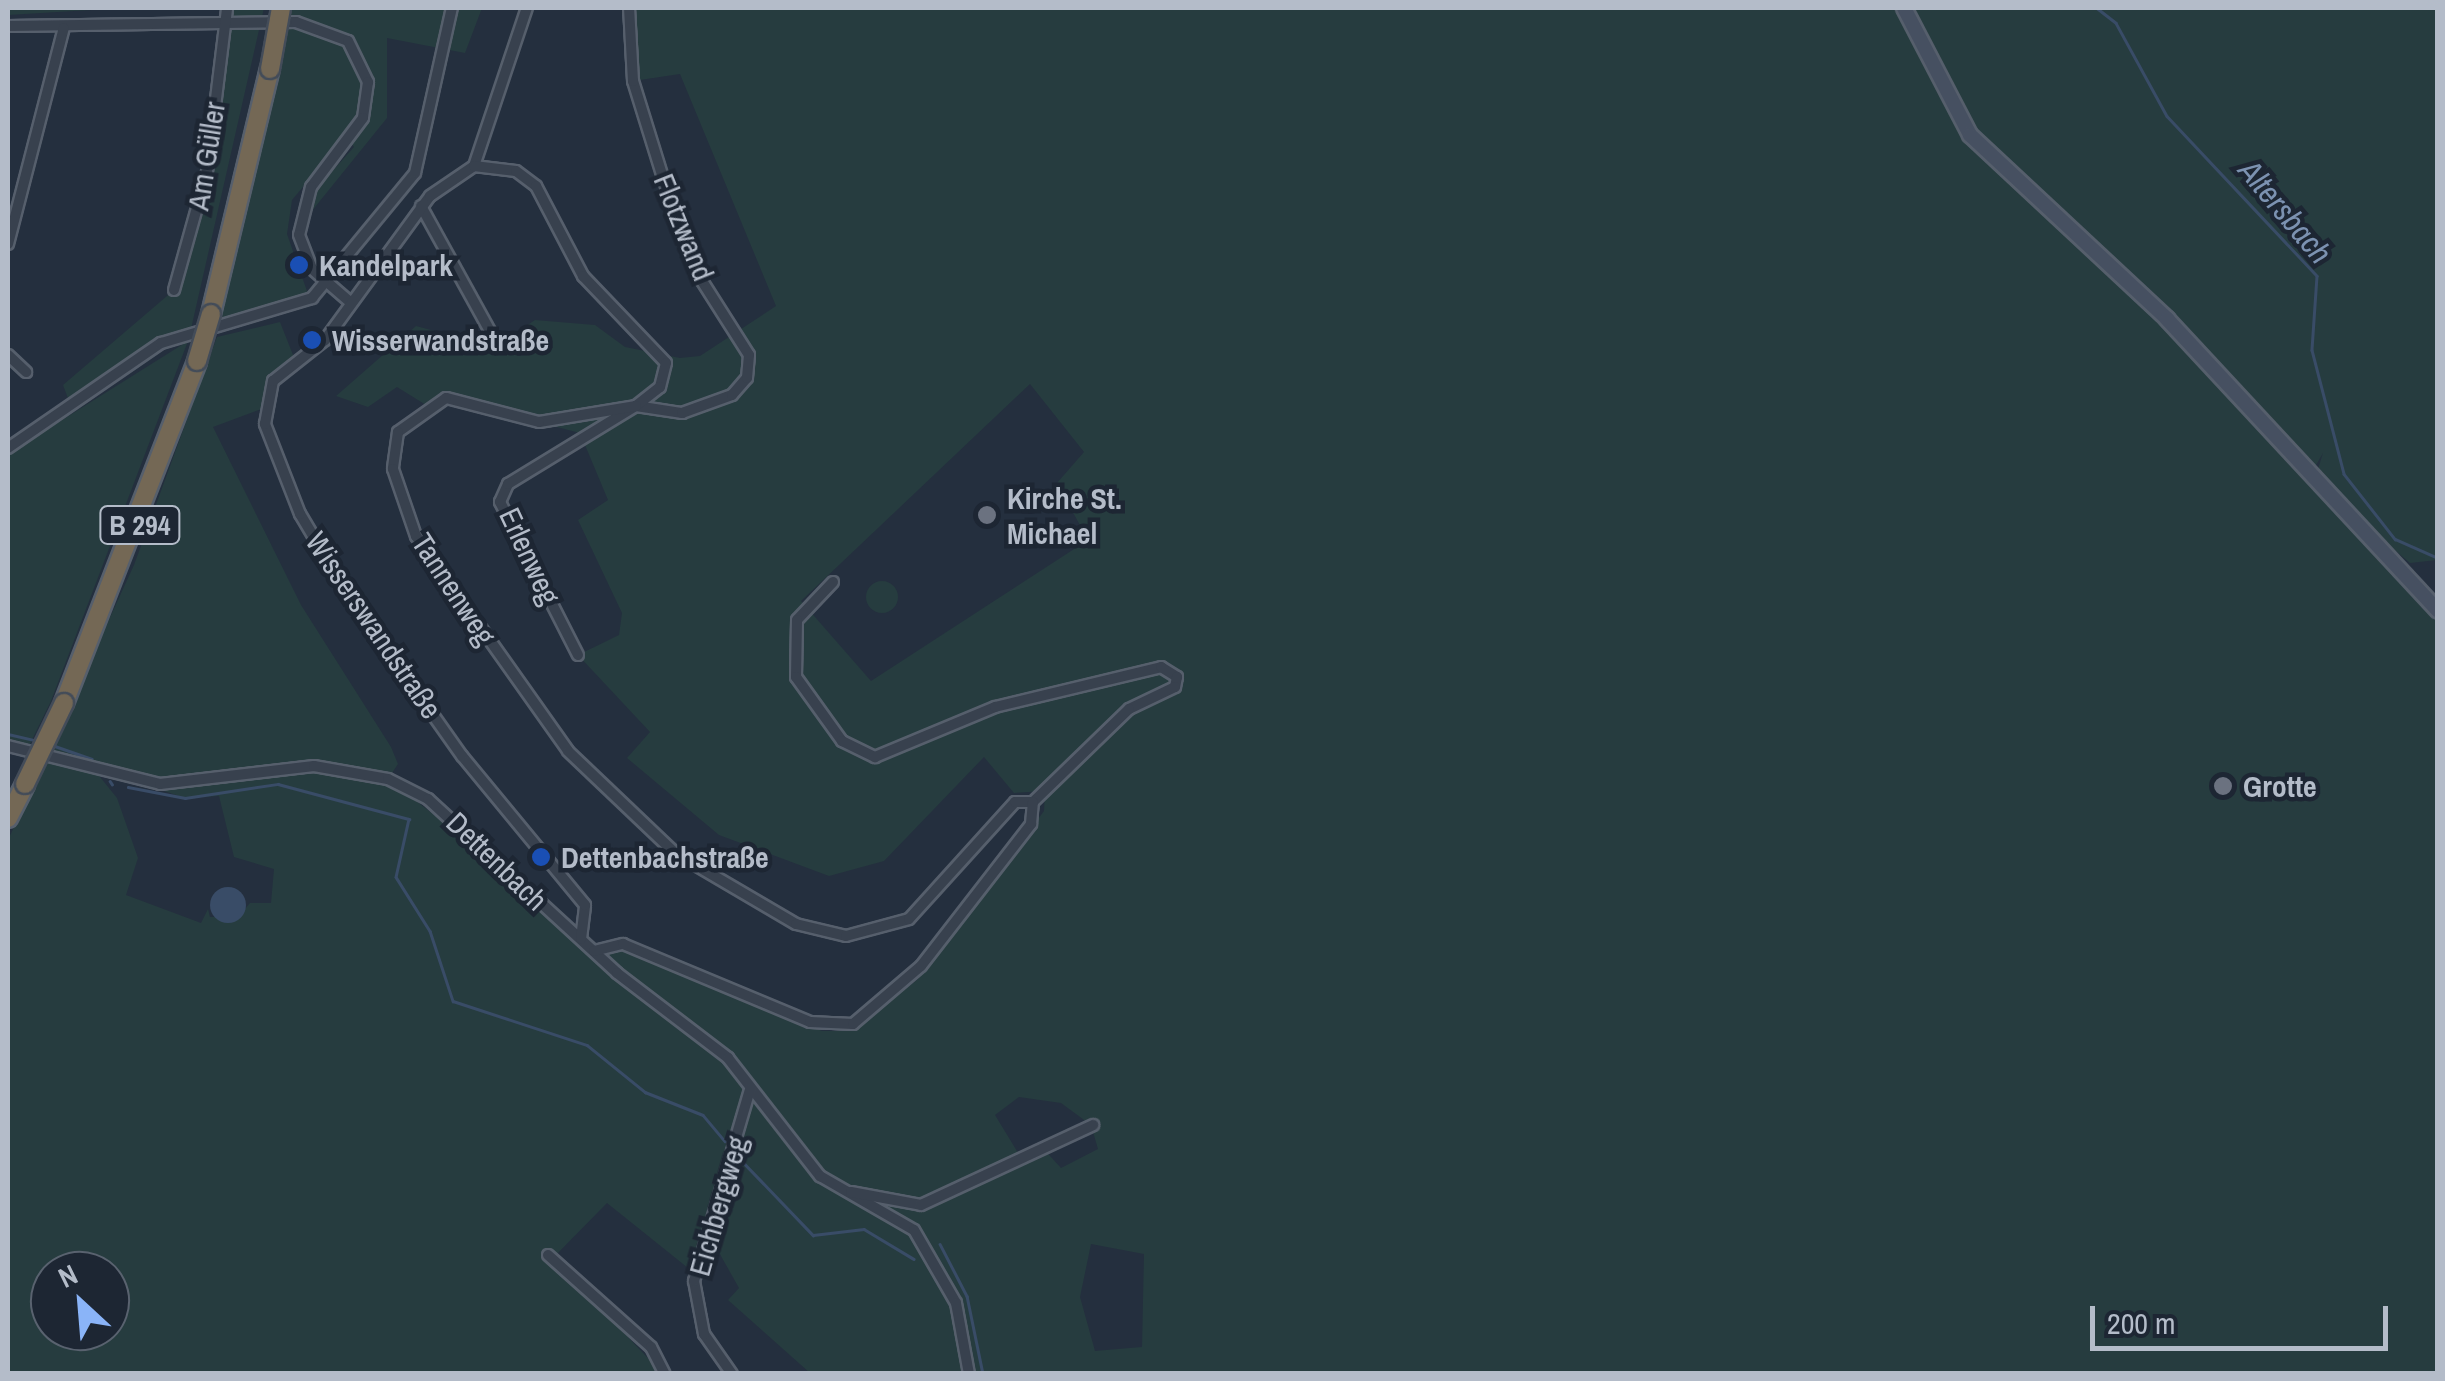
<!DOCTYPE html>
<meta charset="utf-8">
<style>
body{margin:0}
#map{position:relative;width:2445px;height:1381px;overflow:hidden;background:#242f3e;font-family:"Archivo Narrow",sans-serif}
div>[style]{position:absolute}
.green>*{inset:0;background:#263c3f}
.round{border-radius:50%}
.water>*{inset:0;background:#394c67}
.stream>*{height:2.5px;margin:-1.25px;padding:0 1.25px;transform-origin:1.25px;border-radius:1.25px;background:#394c67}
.roads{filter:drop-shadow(2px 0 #565f6c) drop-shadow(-2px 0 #565f6c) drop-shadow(0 2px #565f6c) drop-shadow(0 -2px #565f6c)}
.street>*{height:10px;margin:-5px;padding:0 5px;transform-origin:5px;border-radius:5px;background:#38414e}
.secondary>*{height:14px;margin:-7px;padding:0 7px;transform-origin:7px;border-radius:7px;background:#465061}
.highway>*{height:18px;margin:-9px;padding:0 9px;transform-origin:9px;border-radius:9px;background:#746855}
.bridges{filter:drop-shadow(2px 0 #434c59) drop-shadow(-2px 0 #434c59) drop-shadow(0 2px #434c59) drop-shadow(0 -2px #434c59)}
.highway-bridge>*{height:18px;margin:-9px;padding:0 9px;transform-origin:9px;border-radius:9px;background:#746855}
.dots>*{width:28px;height:28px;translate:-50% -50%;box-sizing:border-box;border:5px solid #1d2633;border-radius:50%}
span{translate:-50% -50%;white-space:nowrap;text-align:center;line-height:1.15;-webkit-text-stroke:9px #1d2633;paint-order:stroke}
.shield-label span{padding:2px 8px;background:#1d2633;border:2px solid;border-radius:8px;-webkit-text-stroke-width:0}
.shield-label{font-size:28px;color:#b4bcc9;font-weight:700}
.street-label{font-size:30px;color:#b4bcc9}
.poi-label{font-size:30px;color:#b4bcc9;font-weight:700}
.left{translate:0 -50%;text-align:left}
.water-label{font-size:32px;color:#7c92b1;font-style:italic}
.frame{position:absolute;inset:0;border:10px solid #b4bcc9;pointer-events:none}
.north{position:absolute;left:30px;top:1251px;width:100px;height:100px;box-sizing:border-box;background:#1d2633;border:2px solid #59626f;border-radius:50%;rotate:334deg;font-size:28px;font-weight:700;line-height:40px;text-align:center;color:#b4bcc9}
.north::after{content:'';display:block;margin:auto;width:35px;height:45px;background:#8ab4f8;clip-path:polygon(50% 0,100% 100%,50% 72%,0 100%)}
.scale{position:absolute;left:2090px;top:1306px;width:298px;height:45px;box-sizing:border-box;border:5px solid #b4bcc9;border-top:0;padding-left:12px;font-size:30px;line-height:35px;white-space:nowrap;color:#b4bcc9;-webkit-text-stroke:8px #1d2633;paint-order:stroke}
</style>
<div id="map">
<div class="green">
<div style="clip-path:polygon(8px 8px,124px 8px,8px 15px)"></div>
<div style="clip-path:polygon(227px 8px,264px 8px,191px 329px,69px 401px,63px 385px,174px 290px,193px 242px)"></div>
<div style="clip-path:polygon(292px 8px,482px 8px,465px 53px,387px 38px,387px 118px,307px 217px,311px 195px,354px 147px,346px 136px,292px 200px,287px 234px,308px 294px,221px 320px)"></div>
<div style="clip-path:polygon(evenodd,629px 8px,2437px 8px,2437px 560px,2410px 563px,2357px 518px,2318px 469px,2323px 453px,2312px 472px,2437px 620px,2437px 1373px,810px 1373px,728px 1300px,739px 1288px,708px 1233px,693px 1272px,607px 1203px,553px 1258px,662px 1373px,8px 1374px,8px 840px,134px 565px,217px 337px,280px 322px,295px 360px,264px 408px,213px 427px,301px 605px,391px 747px,398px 764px,388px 779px,502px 868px,591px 958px,622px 949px,822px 1031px,852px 1031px,917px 980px,1044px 811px,1045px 791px,1014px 793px,984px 757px,884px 861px,829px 876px,719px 835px,627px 758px,650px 732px,578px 655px,619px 635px,622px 613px,578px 520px,608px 500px,580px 433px,446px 398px,426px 405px,397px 387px,368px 407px,336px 396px,416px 326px,495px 347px,535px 320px,595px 325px,625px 347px,680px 358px,700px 356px,776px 306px,680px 74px,633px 81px,629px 8px,1030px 384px,1084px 452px,1057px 483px,1088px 540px,871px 681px,801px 601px,1030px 384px,629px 8px,92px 767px,185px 798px,219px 796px,234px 857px,274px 869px,271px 903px,250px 903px,239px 916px,210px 917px,208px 909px,201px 923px,126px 895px,138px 858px,117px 798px,92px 767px,629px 8px,1019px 1097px,1061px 1103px,1091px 1125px,1098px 1149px,1061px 1168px,1040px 1145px,1020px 1156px,995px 1115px,1019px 1097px,629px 8px,1091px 1244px,1144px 1254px,1142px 1347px,1095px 1351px,1080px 1297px,1091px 1244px,629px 8px,50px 1271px,110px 1271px,110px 1331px,50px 1331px,50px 1271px)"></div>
<div style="clip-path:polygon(188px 341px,51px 701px,30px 744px,8px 740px,8px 454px)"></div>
<div class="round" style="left:866px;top:581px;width:32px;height:32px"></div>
</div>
<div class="water">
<div class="round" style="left:210px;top:887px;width:36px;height:36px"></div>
</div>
<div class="stream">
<div style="left:2097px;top:8px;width:24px;rotate:38deg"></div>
<div style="left:2116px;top:23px;width:106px;rotate:61.3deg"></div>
<div style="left:2167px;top:116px;width:219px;rotate:46.8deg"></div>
<div style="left:2317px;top:276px;width:74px;rotate:93.9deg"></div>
<div style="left:2312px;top:350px;width:128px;rotate:75.5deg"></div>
<div style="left:2344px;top:474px;width:83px;rotate:51.9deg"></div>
<div style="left:2395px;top:539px;width:47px;rotate:23.8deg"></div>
<div style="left:8px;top:734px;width:28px;rotate:13deg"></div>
<div style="left:52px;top:745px;width:42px;rotate:19.3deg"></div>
<div style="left:110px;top:781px;width:4px;rotate:56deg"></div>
<div style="left:128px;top:787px;width:58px;rotate:10.9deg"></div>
<div style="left:185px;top:798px;width:94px;rotate:-8.6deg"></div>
<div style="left:278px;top:784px;width:136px;rotate:15deg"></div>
<div style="left:409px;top:819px;width:59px;rotate:102.6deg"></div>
<div style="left:396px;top:877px;width:64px;rotate:57.8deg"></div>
<div style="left:430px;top:931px;width:74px;rotate:71.8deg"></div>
<div style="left:453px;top:1001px;width:141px;rotate:18.2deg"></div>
<div style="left:587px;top:1045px;width:75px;rotate:39deg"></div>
<div style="left:645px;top:1092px;width:62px;rotate:21.6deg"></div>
<div style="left:703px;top:1115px;width:34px;rotate:50deg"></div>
<div style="left:742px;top:1161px;width:103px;rotate:46.2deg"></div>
<div style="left:813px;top:1235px;width:51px;rotate:-6.7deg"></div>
<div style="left:864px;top:1229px;width:58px;rotate:31deg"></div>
<div style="left:940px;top:1244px;width:59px;rotate:62.6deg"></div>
<div style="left:967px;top:1296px;width:80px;rotate:78.4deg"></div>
</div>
<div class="roads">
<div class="street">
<div style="left:8px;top:26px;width:288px;rotate:-0.8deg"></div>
<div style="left:296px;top:22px;width:55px;rotate:20.1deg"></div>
<div style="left:348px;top:41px;width:46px;rotate:64deg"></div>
<div style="left:368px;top:82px;width:36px;rotate:98deg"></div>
<div style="left:363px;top:118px;width:86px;rotate:127deg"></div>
<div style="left:311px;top:187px;width:49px;rotate:104deg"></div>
<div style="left:299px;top:235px;width:36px;rotate:69deg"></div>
<div style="left:312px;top:269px;width:50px;rotate:41deg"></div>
<div style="left:474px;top:166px;width:167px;rotate:-71.5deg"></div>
<div style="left:421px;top:206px;width:151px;rotate:61.1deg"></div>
<div style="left:8px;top:244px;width:223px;rotate:-75.5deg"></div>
<div style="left:174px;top:290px;width:123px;rotate:-74.4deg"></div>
<div style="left:207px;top:172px;width:165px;rotate:-83deg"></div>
<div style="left:8px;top:355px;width:25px;rotate:43deg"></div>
<div style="left:8px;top:448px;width:186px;rotate:-34.5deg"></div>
<div style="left:161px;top:343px;width:158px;rotate:-16.6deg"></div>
<div style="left:312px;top:298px;width:162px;rotate:-50.5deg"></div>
<div style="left:415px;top:173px;width:169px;rotate:-77.4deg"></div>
<div style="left:833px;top:582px;width:52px;rotate:133.5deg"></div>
<div style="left:797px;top:620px;width:57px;rotate:91deg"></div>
<div style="left:796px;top:677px;width:79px;rotate:54.3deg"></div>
<div style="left:842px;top:741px;width:37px;rotate:26deg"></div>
<div style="left:875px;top:757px;width:130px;rotate:-22.6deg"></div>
<div style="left:995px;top:707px;width:171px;rotate:-13.5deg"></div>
<div style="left:1161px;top:667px;width:19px;rotate:32deg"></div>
<div style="left:1177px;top:677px;width:10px;rotate:101deg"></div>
<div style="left:1175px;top:687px;width:51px;rotate:154.4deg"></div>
<div style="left:1129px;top:709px;width:134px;rotate:135.9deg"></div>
<div style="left:578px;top:655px;width:172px;rotate:-117deg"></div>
<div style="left:500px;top:502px;width:20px;rotate:-66deg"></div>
<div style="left:508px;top:484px;width:150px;rotate:-31.4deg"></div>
<div style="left:636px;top:406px;width:47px;rotate:8.7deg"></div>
<div style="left:682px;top:413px;width:53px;rotate:-19.8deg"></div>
<div style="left:732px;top:395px;width:23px;rotate:-49deg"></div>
<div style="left:747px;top:378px;width:23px;rotate:-85deg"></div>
<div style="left:749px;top:355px;width:88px;rotate:-122.4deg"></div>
<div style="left:702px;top:281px;width:107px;rotate:-110.8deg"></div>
<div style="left:664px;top:181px;width:105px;rotate:-107.2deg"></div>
<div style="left:633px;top:81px;width:73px;rotate:-93.1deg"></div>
<div style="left:8px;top:746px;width:157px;rotate:14deg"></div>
<div style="left:160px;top:784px;width:155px;rotate:-6.7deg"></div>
<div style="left:314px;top:766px;width:75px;rotate:10deg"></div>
<div style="left:388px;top:779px;width:45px;rotate:26.6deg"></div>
<div style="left:428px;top:799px;width:257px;rotate:42.6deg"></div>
<div style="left:617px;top:973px;width:140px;rotate:37.4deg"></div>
<div style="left:728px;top:1058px;width:150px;rotate:52.1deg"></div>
<div style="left:820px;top:1176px;width:108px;rotate:29.9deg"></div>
<div style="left:914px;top:1230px;width:84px;rotate:60.1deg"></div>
<div style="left:956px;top:1303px;width:72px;rotate:79.6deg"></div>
<div style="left:581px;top:939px;width:34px;rotate:-83deg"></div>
<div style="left:585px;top:905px;width:193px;rotate:-129.5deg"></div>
<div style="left:462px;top:756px;width:199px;rotate:-125.2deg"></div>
<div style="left:347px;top:593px;width:92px;rotate:-120.7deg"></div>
<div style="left:300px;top:514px;width:97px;rotate:-111.3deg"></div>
<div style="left:265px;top:424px;width:44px;rotate:-79.5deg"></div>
<div style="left:273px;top:381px;width:66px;rotate:-38.3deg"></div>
<div style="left:325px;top:340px;width:178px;rotate:-53.9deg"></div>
<div style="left:430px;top:196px;width:53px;rotate:-34.3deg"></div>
<div style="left:474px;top:166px;width:42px;rotate:6.8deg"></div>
<div style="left:516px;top:171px;width:25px;rotate:37deg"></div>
<div style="left:536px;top:186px;width:102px;rotate:62.4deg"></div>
<div style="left:583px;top:276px;width:120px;rotate:46.3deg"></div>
<div style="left:666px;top:363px;width:25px;rotate:104deg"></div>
<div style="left:660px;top:387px;width:31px;rotate:142deg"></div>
<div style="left:636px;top:406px;width:98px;rotate:170.6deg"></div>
<div style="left:539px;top:422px;width:96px;rotate:-165.5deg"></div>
<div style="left:446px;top:398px;width:59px;rotate:144.7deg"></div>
<div style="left:398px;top:432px;width:37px;rotate:98deg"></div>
<div style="left:393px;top:469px;width:71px;rotate:71.1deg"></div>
<div style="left:416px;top:536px;width:263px;rotate:54.7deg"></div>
<div style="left:568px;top:751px;width:148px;rotate:43.6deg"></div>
<div style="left:675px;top:853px;width:140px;rotate:30.4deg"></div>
<div style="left:796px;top:924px;width:51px;rotate:13.5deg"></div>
<div style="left:846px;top:936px;width:65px;rotate:-15.1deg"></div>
<div style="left:909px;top:919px;width:158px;rotate:-47.8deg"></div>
<div style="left:1015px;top:802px;width:18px"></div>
<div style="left:594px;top:951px;width:30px;rotate:-14deg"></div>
<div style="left:623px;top:944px;width:203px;rotate:22.6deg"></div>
<div style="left:810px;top:1022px;width:43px;rotate:2.7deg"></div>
<div style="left:853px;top:1024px;width:89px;rotate:-40.5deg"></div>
<div style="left:921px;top:966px;width:180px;rotate:-52.2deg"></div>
<div style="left:1031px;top:824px;width:22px;rotate:-85deg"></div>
<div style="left:851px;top:1192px;width:71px;rotate:10.5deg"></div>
<div style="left:921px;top:1205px;width:190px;rotate:-24.9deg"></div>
<div style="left:548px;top:1255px;width:138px;rotate:41.8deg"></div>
<div style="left:651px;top:1347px;width:30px;rotate:63deg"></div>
<div style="left:732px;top:1374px;width:49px;rotate:-125deg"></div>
<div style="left:704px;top:1334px;width:54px;rotate:-100.7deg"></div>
<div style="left:694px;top:1281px;width:200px;rotate:-73.7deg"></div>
</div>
<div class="secondary">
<div style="left:1904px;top:8px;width:143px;rotate:62.5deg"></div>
<div style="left:1970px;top:135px;width:270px;rotate:43deg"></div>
<div style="left:2167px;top:319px;width:398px;rotate:47.1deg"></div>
</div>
<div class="highway">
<div style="left:211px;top:314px;width:252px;rotate:-76.5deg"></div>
<div style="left:64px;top:703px;width:367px;rotate:-68.7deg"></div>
<div style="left:8px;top:818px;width:38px;rotate:-63deg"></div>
</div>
</div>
<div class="bridges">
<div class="highway-bridge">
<div style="left:270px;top:69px;width:62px;rotate:-79.8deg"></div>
<div style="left:197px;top:361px;width:49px;rotate:-73.4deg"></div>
<div style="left:25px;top:784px;width:90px;rotate:-64.3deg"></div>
</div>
</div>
<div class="dots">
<div style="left:299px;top:265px;background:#1a4fb4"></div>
<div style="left:312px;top:340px;background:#1a4fb4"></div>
<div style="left:987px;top:515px;background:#6b7280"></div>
<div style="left:2223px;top:786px;background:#6b7280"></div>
<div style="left:541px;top:857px;background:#1a4fb4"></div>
</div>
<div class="shield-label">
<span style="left:140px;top:525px">B 294</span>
</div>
<div class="street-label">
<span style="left:206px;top:156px;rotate:-81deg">Am Güller</span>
<span style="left:684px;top:227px;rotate:68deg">Flotzwand</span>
<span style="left:530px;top:556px;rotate:65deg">Erlenweg</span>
<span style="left:454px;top:589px;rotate:57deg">Tannenweg</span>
<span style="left:374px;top:625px;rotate:56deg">Wisserswandstraße</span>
<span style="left:497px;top:861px;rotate:44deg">Dettenbach</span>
<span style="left:718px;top:1206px;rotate:-74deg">Eichbergweg</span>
</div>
<div class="poi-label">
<span class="left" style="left:319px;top:265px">Kandelpark</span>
<span class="left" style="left:332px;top:340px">Wisserwandstraße</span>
<span class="left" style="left:1007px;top:515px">Kirche St.<br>Michael</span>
<span class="left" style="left:2243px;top:786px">Grotte</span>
<span class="left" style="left:561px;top:857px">Dettenbachstraße</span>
</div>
<div class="water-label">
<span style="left:2285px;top:212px;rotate:50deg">Altersbach</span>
</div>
<div class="frame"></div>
<div class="north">N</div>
<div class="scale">200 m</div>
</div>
